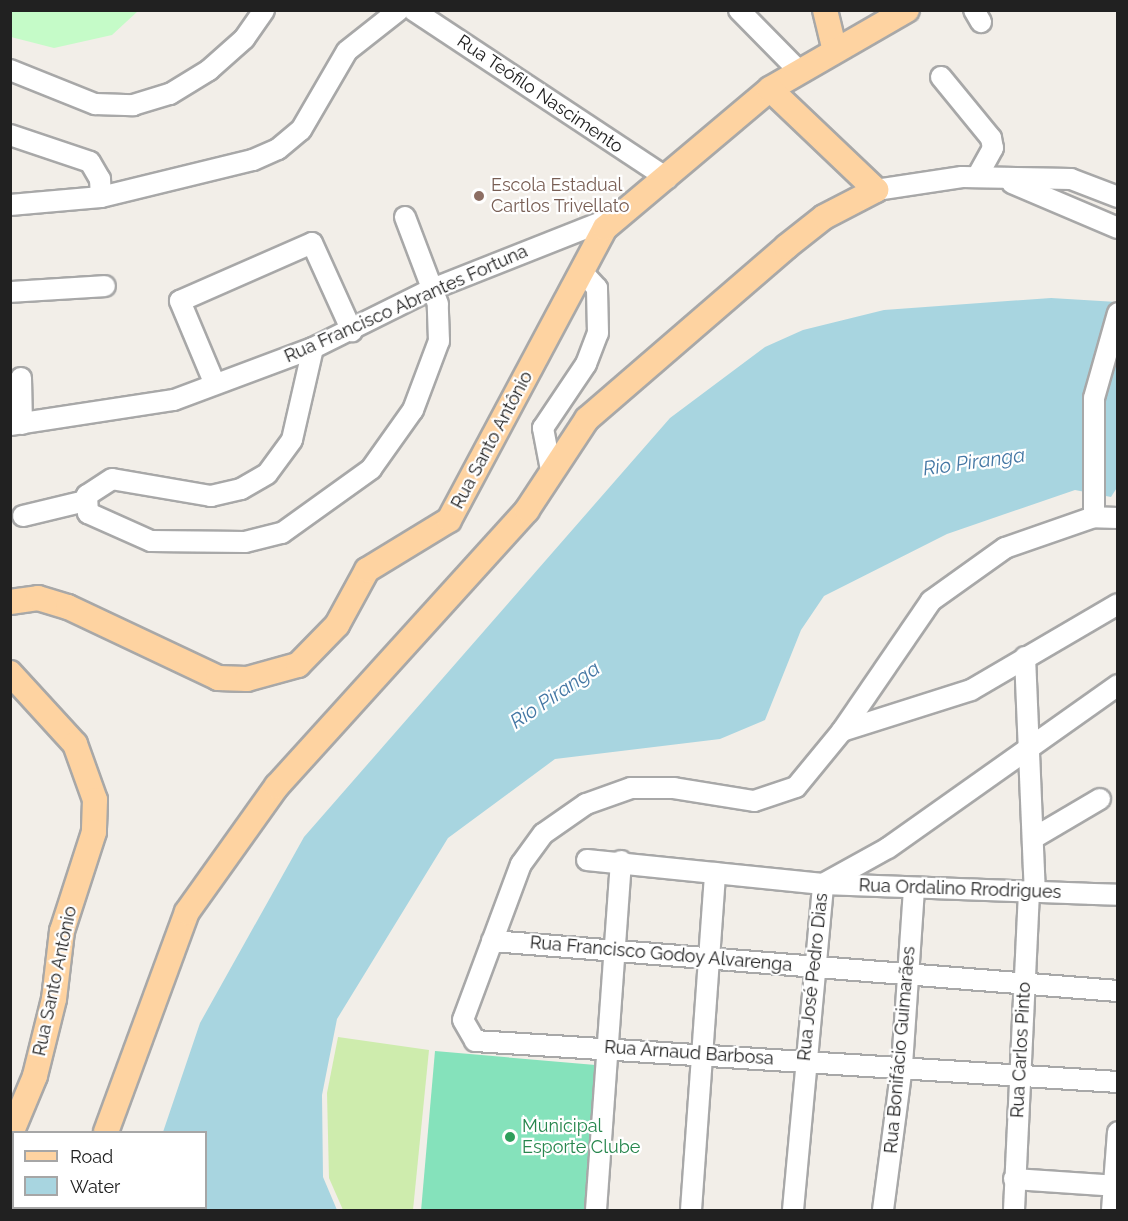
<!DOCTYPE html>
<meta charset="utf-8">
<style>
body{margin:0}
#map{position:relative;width:1128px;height:1221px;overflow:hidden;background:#f2eee8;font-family:Raleway,sans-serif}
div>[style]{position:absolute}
.grass>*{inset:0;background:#ceecad}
.park>*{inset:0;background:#c5fbc8}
.pitch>*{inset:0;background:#85e2bb;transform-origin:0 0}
.water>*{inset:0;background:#a8d5e0}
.roads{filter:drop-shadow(2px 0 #a8a8a8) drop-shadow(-2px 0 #a8a8a8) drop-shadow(0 2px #a8a8a8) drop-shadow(0 -2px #a8a8a8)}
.minor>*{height:20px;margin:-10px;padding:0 10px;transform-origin:10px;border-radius:10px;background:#fff}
.major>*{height:24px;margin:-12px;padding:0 12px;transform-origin:12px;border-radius:12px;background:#fed3a1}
.dots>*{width:16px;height:16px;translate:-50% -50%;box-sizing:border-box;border:3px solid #fff;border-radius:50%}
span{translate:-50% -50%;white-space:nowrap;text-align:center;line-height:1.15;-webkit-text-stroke:4.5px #fff;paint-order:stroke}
.street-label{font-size:18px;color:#212121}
.education-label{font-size:18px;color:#785e54}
.left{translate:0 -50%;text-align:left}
.leisure-label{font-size:18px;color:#27864d}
.water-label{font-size:20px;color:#4477a4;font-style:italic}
.frame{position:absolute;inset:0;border:12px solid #212121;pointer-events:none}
.legend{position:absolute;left:12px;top:1131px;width:195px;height:78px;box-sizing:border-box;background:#fff;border:2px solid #a6a6a6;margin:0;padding:8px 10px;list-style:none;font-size:18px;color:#212121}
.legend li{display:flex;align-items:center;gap:12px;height:30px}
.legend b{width:30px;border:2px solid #a6a6a6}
</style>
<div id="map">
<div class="grass">
<div style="clip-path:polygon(338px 1037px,429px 1050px,413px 1210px,343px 1210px,329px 1178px,327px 1093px)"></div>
</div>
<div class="park">
<div style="clip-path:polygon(11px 10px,138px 10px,138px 11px,112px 35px,54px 48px,11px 37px)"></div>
</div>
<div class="pitch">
<div style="left:435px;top:1051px;width:164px;height:160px;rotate:5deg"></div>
</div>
<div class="water">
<div style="clip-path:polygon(1051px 298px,1117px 302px,1118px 486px,1111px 497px,1075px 490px,947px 534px,824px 596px,801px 630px,765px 720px,720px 739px,555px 759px,448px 838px,337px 1019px,322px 1095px,323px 1177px,337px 1210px,149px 1210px,206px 1208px,206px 1132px,163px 1132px,200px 1023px,304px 837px,670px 418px,765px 347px,803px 330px,884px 310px)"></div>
</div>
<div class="roads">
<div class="minor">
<div style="left:413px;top:10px;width:305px;rotate:33.5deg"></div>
<div style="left:739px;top:10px;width:86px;rotate:45.5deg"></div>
<div style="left:974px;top:10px;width:14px;rotate:60deg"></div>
<div style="left:10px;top:70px;width:92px;rotate:21.8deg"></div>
<div style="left:95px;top:104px;width:38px;rotate:2deg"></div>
<div style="left:133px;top:105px;width:39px;rotate:-17deg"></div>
<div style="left:170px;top:94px;width:46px;rotate:-31.6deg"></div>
<div style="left:209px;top:70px;width:47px;rotate:-41.5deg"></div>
<div style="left:244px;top:39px;width:35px;rotate:-55deg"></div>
<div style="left:941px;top:77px;width:79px;rotate:50.7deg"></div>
<div style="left:991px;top:138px;width:10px;rotate:79deg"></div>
<div style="left:993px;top:148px;width:33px;rotate:119deg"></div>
<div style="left:10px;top:135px;width:84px;rotate:18.6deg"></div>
<div style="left:90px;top:162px;width:20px;rotate:60deg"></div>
<div style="left:100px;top:179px;width:18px;rotate:87deg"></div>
<div style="left:1012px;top:183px;width:115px;rotate:23deg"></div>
<div style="left:876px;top:190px;width:87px;rotate:-8.6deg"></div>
<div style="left:962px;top:177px;width:109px;rotate:1.1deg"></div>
<div style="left:1071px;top:179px;width:50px;rotate:21deg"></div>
<div style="left:10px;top:205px;width:91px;rotate:-5deg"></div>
<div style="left:101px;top:197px;width:156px;rotate:-13.7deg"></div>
<div style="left:253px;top:160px;width:27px;rotate:-24deg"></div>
<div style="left:278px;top:149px;width:30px;rotate:-40deg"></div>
<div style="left:301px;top:130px;width:91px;rotate:-59.8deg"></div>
<div style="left:347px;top:51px;width:66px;rotate:-38.3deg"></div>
<div style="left:10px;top:292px;width:95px;rotate:-3.6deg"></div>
<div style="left:313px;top:348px;width:94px;rotate:102.9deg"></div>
<div style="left:292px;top:440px;width:42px;rotate:126.3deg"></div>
<div style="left:267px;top:474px;width:30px;rotate:150deg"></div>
<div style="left:241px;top:489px;width:31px;rotate:167deg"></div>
<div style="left:211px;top:496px;width:100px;rotate:-170.3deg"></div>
<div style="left:112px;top:479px;width:30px;rotate:147deg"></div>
<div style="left:87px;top:495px;width:18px;rotate:87deg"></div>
<div style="left:88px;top:513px;width:69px;rotate:24deg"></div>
<div style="left:151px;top:541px;width:94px;rotate:0.6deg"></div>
<div style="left:245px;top:542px;width:38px;rotate:-14deg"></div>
<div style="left:282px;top:533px;width:110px;rotate:-35.7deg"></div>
<div style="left:371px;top:469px;width:72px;rotate:-54.6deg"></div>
<div style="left:413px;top:410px;width:74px;rotate:-69.4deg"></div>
<div style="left:439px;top:341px;width:37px;rotate:-92deg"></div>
<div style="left:438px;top:304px;width:93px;rotate:-110.8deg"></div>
<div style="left:21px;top:378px;width:46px;rotate:88.8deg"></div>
<div style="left:214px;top:382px;width:88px;rotate:-112.8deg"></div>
<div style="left:180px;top:301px;width:144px;rotate:-23.7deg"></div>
<div style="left:312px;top:243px;width:97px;rotate:65.6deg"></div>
<div style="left:10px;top:425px;width:166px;rotate:-8.7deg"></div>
<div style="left:174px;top:400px;width:148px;rotate:-20.5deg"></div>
<div style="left:313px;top:348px;width:133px;rotate:-26.4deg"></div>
<div style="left:432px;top:289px;width:198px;rotate:-21.6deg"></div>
<div style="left:551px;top:470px;width:43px;rotate:-100.8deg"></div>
<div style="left:543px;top:428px;width:77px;rotate:-56.1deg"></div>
<div style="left:586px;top:364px;width:33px;rotate:-69deg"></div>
<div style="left:598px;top:333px;width:45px;rotate:-91.3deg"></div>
<div style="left:597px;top:288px;width:22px;rotate:-133deg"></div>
<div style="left:23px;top:516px;width:64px;rotate:-13.6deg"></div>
<div style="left:1094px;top:517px;width:119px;rotate:-90deg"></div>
<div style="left:1094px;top:398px;width:88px;rotate:-74.2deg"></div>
<div style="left:1118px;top:518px;width:24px;rotate:-178deg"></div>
<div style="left:1094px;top:517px;width:94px;rotate:160.8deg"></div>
<div style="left:1005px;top:548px;width:91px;rotate:144.4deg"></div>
<div style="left:931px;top:601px;width:158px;rotate:124.4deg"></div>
<div style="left:842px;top:731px;width:72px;rotate:129.4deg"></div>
<div style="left:796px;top:787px;width:44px;rotate:161.6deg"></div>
<div style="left:754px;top:801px;width:81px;rotate:-170.8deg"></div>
<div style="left:674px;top:788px;width:43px;rotate:180deg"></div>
<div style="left:631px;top:788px;width:48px;rotate:160.4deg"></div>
<div style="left:586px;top:804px;width:52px;rotate:145.1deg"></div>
<div style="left:543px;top:834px;width:37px;rotate:126deg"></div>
<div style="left:521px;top:864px;width:166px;rotate:110.4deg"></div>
<div style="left:463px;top:1020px;width:24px;rotate:60deg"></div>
<div style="left:475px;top:1041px;width:644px;rotate:3.65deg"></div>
<div style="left:1025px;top:657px;width:234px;rotate:87.6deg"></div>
<div style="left:842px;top:731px;width:135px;rotate:-17.6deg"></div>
<div style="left:971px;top:690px;width:170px;rotate:-30.3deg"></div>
<div style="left:1037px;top:836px;width:73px;rotate:-30.4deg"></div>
<div style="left:587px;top:860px;width:237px;rotate:5.8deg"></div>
<div style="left:823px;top:884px;width:295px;rotate:2.1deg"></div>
<div style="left:823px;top:884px;width:74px;rotate:-29deg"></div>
<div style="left:888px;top:848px;width:282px;rotate:-35.3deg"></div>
<div style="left:492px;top:941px;width:628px;rotate:4.57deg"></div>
<div style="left:1014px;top:1179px;width:104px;rotate:3.9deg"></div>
<div style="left:596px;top:1210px;width:350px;rotate:-85.9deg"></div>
<div style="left:691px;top:1210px;width:338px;rotate:-85.9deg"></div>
<div style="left:793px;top:1210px;width:327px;rotate:-84.7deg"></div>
<div style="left:883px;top:1210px;width:146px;rotate:-82.5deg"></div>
<div style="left:902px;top:1065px;width:175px;rotate:-86.1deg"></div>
<div style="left:1014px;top:1210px;width:320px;rotate:-87.3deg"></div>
<div style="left:1112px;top:1210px;width:78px;rotate:-85.6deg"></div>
</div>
<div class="major">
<div style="left:825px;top:10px;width:42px;rotate:76.3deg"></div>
<div style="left:10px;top:602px;width:28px;rotate:-8deg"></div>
<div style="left:38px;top:598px;width:31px;rotate:17deg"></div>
<div style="left:68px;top:607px;width:166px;rotate:25.3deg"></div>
<div style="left:218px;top:678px;width:29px;rotate:2deg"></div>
<div style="left:247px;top:679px;width:53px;rotate:-15.4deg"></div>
<div style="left:298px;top:665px;width:56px;rotate:-45.7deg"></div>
<div style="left:337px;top:625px;width:63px;rotate:-61.4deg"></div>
<div style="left:367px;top:570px;width:96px;rotate:-31.4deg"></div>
<div style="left:449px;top:520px;width:331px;rotate:-61.9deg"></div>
<div style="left:605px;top:228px;width:216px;rotate:-40.1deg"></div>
<div style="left:770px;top:89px;width:158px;rotate:-30deg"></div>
<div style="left:10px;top:673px;width:96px;rotate:47.5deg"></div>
<div style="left:75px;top:744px;width:59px;rotate:70.3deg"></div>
<div style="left:95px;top:800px;width:32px;rotate:92deg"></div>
<div style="left:94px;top:832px;width:104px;rotate:107.9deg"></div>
<div style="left:62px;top:931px;width:68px;rotate:96.7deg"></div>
<div style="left:54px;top:999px;width:79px;rotate:103.9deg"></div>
<div style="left:35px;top:1076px;width:65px;rotate:112.6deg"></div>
<div style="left:106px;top:1132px;width:234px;rotate:-69.8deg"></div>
<div style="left:187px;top:912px;width:155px;rotate:-54.5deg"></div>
<div style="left:277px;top:786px;width:372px;rotate:-47.8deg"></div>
<div style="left:527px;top:510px;width:109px;rotate:-56.6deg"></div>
<div style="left:587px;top:419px;width:263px;rotate:-40.8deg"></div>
<div style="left:786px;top:247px;width:48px;rotate:-38.3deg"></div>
<div style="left:824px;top:217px;width:59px;rotate:-27.4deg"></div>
<div style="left:876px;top:190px;width:146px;rotate:-136.4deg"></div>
<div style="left:90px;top:1208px;width:2px;rotate:63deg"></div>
</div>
</div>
<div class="dots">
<div style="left:479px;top:196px;background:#8d6e63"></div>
<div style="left:510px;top:1137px;background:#2e9e5b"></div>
</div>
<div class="street-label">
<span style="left:540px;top:94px;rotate:34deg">Rua Teófilo Nascimento</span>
<span style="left:406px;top:304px;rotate:-24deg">Rua Francisco Abrantes Fortuna</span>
<span style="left:492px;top:440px;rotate:-62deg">Rua Santo Antônio</span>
<span style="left:960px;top:889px;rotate:2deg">Rua Ordalino Rrodrigues</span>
<span style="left:661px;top:954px;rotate:5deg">Rua Francisco Godoy Alvarenga</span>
<span style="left:813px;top:977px;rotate:-84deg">Rua José Pedro Dias</span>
<span style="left:55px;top:981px;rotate:-78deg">Rua Santo Antônio</span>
<span style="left:900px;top:1050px;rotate:-85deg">Rua Bonifácio Guimarães</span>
<span style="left:1021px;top:1050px;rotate:-87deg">Rua Carlos Pinto</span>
<span style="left:689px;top:1053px;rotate:4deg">Rua Arnaud Barbosa</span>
</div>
<div class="education-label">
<span class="left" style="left:491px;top:196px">Escola Estadual<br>Cartlos Trivellato</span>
</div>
<div class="leisure-label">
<span class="left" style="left:522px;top:1137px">Municipal<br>Esporte Clube</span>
</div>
<div class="water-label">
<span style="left:974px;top:462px;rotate:-8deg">Rio Piranga</span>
<span style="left:555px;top:695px;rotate:-34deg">Rio Piranga</span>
</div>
<div class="frame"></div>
<ul class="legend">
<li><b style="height:8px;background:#fed3a1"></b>Road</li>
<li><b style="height:16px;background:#a8d5e0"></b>Water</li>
</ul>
</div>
